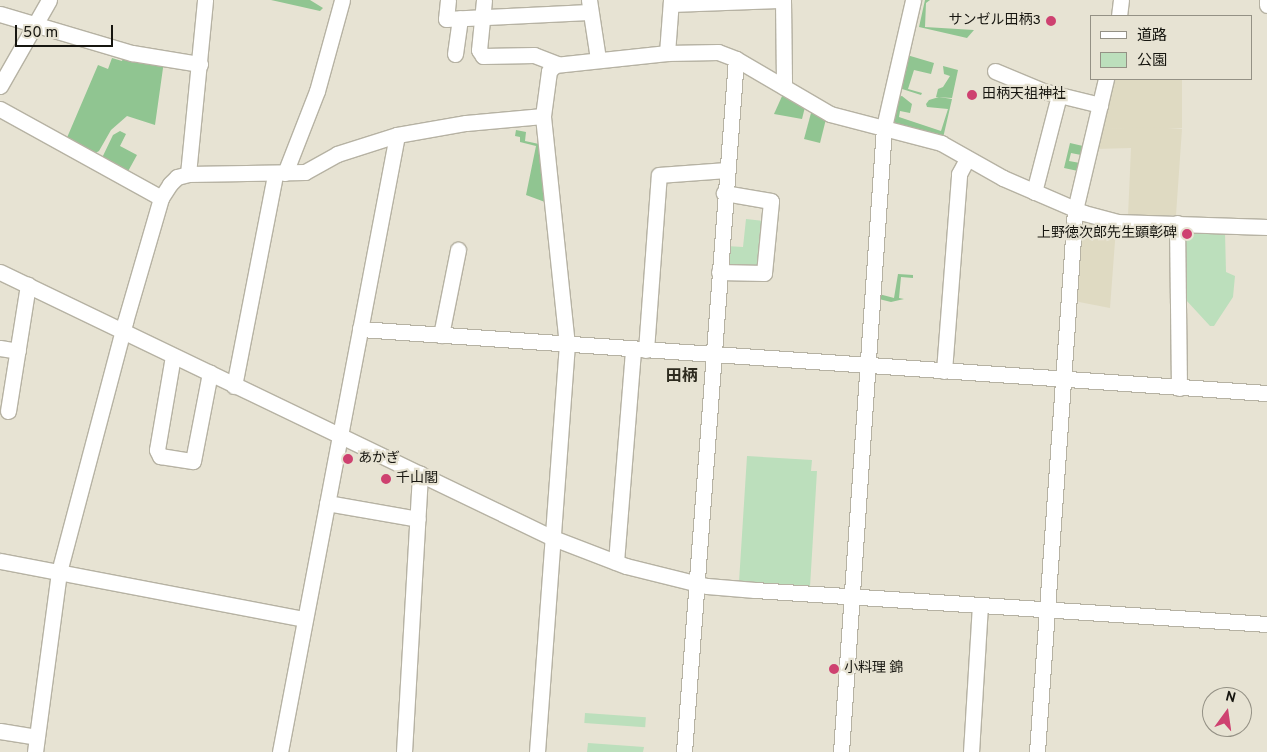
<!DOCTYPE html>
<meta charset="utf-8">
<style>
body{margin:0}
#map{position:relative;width:1267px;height:752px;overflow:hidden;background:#e7e3d3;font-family:Overpass,"Noto Sans JP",sans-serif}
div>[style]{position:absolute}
.built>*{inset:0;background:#dfdac2}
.green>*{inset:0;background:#bcdfbc;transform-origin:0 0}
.forest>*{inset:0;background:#90c591}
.roads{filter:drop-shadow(1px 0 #b6b2a3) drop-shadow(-1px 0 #b6b2a3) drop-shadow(0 1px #b6b2a3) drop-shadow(0 -1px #b6b2a3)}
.street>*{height:15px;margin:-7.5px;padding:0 7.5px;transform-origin:7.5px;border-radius:7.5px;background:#fff}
.dots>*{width:14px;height:14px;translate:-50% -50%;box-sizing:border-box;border:2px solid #e7e3d3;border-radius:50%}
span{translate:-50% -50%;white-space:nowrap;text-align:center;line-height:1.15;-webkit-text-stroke:4.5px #e7e3d3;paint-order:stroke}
.poi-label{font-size:14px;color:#171610}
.right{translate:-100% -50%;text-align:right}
.left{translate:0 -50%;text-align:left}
.quarter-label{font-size:16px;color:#2e2b1f;font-weight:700}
.legend{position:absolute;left:1090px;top:15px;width:162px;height:65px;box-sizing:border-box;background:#e7e3d3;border:1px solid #949185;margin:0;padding:6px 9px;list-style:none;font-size:15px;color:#171610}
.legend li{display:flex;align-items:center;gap:10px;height:25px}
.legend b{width:25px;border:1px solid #949185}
.north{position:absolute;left:1202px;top:687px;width:50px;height:50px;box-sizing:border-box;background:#e7e3d3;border:1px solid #949185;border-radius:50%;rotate:14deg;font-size:14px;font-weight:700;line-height:20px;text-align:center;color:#171610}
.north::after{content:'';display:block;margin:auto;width:18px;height:22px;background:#ce4170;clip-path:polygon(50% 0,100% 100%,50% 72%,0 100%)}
.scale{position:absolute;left:15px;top:25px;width:98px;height:22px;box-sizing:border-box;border:2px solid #171610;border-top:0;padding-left:6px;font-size:15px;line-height:18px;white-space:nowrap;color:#171610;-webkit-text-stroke:4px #e7e3d3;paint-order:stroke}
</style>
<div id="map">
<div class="built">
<div style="clip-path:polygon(1113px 79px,1182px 79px,1182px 128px,1101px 129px)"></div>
<div style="clip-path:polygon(1153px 127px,1182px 129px,1176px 215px,1128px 216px,1131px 148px,1095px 149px,1101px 129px)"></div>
<div style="clip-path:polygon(1085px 220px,1116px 228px,1110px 308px,1079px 302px,1075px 297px,1080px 222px)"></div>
</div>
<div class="green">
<div style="clip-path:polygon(746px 219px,764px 221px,761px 265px,729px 267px,725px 263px,726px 246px,743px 247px)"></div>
<div style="clip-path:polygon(1189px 229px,1225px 232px,1226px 272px,1235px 276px,1233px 297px,1214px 326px,1210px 326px,1186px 300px,1184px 238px,1189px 238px)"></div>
<div style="clip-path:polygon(747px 456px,812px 460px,811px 471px,817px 471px,810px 587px,739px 582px)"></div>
<div style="left:585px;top:713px;width:61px;height:10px;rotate:4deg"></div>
<div style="clip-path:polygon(588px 743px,644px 747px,643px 752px,587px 752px)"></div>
</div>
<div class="forest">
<div style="clip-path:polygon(271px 0,310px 0,323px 8px,320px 11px)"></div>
<div style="clip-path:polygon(925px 0,930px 0,926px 3px,925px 27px,974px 30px,967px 38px,919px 27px)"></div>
<div style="clip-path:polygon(124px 54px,164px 61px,155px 125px,127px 116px,111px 130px,99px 151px,92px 155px,66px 140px,98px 65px,108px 69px,112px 58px,122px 61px)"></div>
<div style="clip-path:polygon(907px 55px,934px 63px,931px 74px,914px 70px,908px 89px,922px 93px,921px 95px,899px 88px)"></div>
<div style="clip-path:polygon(943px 66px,958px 70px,952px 98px,936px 97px,938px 89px,943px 87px,950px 76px,944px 74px)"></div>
<div style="clip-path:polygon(783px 94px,805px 107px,802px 119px,774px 114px)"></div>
<div style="clip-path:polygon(902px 96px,912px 104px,910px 113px,900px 111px,899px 117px,941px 131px,948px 109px,927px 107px,926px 104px,929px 100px,939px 97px,952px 99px,943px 138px,890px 122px,897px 97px)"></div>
<div style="clip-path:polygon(814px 111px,826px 119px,820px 143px,804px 139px,811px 113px)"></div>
<div style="clip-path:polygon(516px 130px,526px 132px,525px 141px,539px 144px,545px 202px,526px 195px,536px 146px,520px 142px,520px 137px,515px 136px)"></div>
<div style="clip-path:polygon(120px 131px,126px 134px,120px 146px,137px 155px,126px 175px,101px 160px,113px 135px)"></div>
<div style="clip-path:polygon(1070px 143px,1083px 146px,1081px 155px,1071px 153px,1069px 161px,1080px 163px,1078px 171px,1064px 168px)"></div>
<div style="clip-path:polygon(898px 274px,913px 275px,913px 278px,901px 277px,899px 298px,904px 299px,891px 302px,879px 299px,879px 294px,894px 298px)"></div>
</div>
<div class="roads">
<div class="street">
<div style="left:448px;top:0;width:19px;rotate:96deg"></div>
<div style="left:446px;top:19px;width:143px;rotate:-2.8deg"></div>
<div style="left:484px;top:0;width:50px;rotate:95.7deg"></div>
<div style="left:479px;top:50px;width:7px;rotate:56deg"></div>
<div style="left:483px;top:56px;width:51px;rotate:-1.1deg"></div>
<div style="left:534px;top:55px;width:25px;rotate:21deg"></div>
<div style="left:589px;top:0;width:60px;rotate:81.3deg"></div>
<div style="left:783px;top:0;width:87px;rotate:89.3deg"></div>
<div style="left:1267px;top:0;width:5px;rotate:90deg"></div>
<div style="left:671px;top:4px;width:108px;rotate:-2.1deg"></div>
<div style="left:0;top:14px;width:138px;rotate:16.5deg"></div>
<div style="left:132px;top:53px;width:69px;rotate:9.2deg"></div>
<div style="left:1119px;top:16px;width:16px;rotate:-83deg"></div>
<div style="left:667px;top:53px;width:53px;rotate:-85.7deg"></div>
<div style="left:455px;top:54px;width:36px;rotate:-82deg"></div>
<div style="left:995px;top:71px;width:52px;rotate:22.6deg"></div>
<div style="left:1043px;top:91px;width:59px;rotate:13.8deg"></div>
<div style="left:0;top:86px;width:99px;rotate:-60.3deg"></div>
<div style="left:0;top:109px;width:184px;rotate:28.9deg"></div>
<div style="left:285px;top:173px;width:88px;rotate:-68.7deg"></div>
<div style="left:317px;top:91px;width:94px;rotate:-74.6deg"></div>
<div style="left:188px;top:174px;width:175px;rotate:-84.4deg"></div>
<div style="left:1034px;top:192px;width:100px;rotate:-75.5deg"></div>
<div style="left:1177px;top:223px;width:165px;rotate:89.3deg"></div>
<div style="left:0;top:272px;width:614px;rotate:25.69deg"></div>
<div style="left:553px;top:538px;width:78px;rotate:21deg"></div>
<div style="left:626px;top:566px;width:83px;rotate:13.9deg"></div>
<div style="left:707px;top:586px;width:48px;rotate:4.8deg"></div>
<div style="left:755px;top:590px;width:513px;rotate:3.8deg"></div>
<div style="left:719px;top:272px;width:45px;rotate:1.3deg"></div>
<div style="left:764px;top:273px;width:72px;rotate:-84.4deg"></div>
<div style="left:771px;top:201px;width:48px;rotate:-170.3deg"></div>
<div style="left:360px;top:329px;width:909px;rotate:4.04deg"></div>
<div style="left:441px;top:335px;width:87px;rotate:-78.7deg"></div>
<div style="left:0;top:348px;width:18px;rotate:9deg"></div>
<div style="left:646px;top:350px;width:175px;rotate:-85.8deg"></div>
<div style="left:659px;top:175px;width:67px;rotate:-4.3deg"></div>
<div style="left:173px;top:356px;width:95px;rotate:99.7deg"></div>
<div style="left:157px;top:450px;width:7px;rotate:63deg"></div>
<div style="left:160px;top:456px;width:33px;rotate:9deg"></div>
<div style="left:193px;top:461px;width:90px;rotate:-79.1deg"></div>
<div style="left:944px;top:371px;width:198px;rotate:-85.6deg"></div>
<div style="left:959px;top:174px;width:17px;rotate:-62deg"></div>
<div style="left:234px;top:386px;width:215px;rotate:-79deg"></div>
<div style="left:8px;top:411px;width:128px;rotate:-81deg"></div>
<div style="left:327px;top:503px;width:92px;rotate:10deg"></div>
<div style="left:0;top:561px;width:310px;rotate:10.8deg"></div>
<div style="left:616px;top:562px;width:214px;rotate:-85.4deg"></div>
<div style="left:0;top:731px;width:37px;rotate:9deg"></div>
<div style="left:35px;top:752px;width:182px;rotate:-82.4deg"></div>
<div style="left:59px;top:572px;width:259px;rotate:-75.2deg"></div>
<div style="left:125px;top:322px;width:129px;rotate:-73.8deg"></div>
<div style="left:161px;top:198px;width:17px;rotate:-57deg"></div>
<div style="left:170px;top:184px;width:10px;rotate:-45deg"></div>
<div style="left:177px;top:177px;width:11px;rotate:-15deg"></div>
<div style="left:188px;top:174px;width:117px;rotate:-1deg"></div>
<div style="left:305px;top:172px;width:37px;rotate:-29deg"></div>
<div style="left:337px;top:154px;width:63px;rotate:-17.6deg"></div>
<div style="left:397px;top:135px;width:70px;rotate:-9.9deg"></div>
<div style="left:466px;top:123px;width:77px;rotate:-5.2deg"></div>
<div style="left:280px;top:752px;width:628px;rotate:-79.26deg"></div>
<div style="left:404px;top:752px;width:279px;rotate:-86.7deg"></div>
<div style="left:537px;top:752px;width:408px;rotate:-85.8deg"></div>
<div style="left:567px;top:345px;width:230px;rotate:-96deg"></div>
<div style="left:543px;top:116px;width:45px;rotate:-82.4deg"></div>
<div style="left:549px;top:71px;width:8px;rotate:-45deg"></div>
<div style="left:555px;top:65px;width:113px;rotate:-6.1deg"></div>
<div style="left:667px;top:53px;width:51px;rotate:-1.1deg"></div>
<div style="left:718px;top:52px;width:19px;rotate:21deg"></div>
<div style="left:736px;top:59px;width:109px;rotate:30.3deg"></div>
<div style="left:830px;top:114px;width:115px;rotate:14.6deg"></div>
<div style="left:941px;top:143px;width:71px;rotate:29.4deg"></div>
<div style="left:1003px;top:178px;width:88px;rotate:23.4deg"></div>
<div style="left:1084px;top:213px;width:34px;rotate:15deg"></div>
<div style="left:1117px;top:222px;width:150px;rotate:1.9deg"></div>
<div style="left:684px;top:752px;width:695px;rotate:-85.71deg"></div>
<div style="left:841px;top:752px;width:626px;rotate:-86.06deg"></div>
<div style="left:884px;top:127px;width:130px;rotate:-77.1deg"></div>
<div style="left:971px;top:752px;width:147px;rotate:-86.5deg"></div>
<div style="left:1037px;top:752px;width:543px;rotate:-85.99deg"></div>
<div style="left:1075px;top:210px;width:135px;rotate:-76.7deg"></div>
</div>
</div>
<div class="dots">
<div style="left:1051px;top:21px;background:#ce4170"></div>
<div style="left:972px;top:95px;background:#ce4170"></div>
<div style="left:1187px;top:234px;background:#ce4170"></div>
<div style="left:348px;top:459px;background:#ce4170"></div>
<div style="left:386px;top:479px;background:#ce4170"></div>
<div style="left:834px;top:669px;background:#ce4170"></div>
</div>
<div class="poi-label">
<span class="right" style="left:1041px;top:21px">サンゼル田柄3</span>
<span class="left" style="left:982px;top:95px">田柄天祖神社</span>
<span class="right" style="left:1177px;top:234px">上野徳次郎先生顕彰碑</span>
<span class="left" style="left:358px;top:459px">あかぎ</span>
<span class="left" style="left:396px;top:479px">千山閣</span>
<span class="left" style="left:844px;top:669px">小料理 錦</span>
</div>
<div class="quarter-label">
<span style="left:682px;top:377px">田柄</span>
</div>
<ul class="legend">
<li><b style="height:6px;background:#fff"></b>道路</li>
<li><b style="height:14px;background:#bcdfbc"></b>公園</li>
</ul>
<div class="north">N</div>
<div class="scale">50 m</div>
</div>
